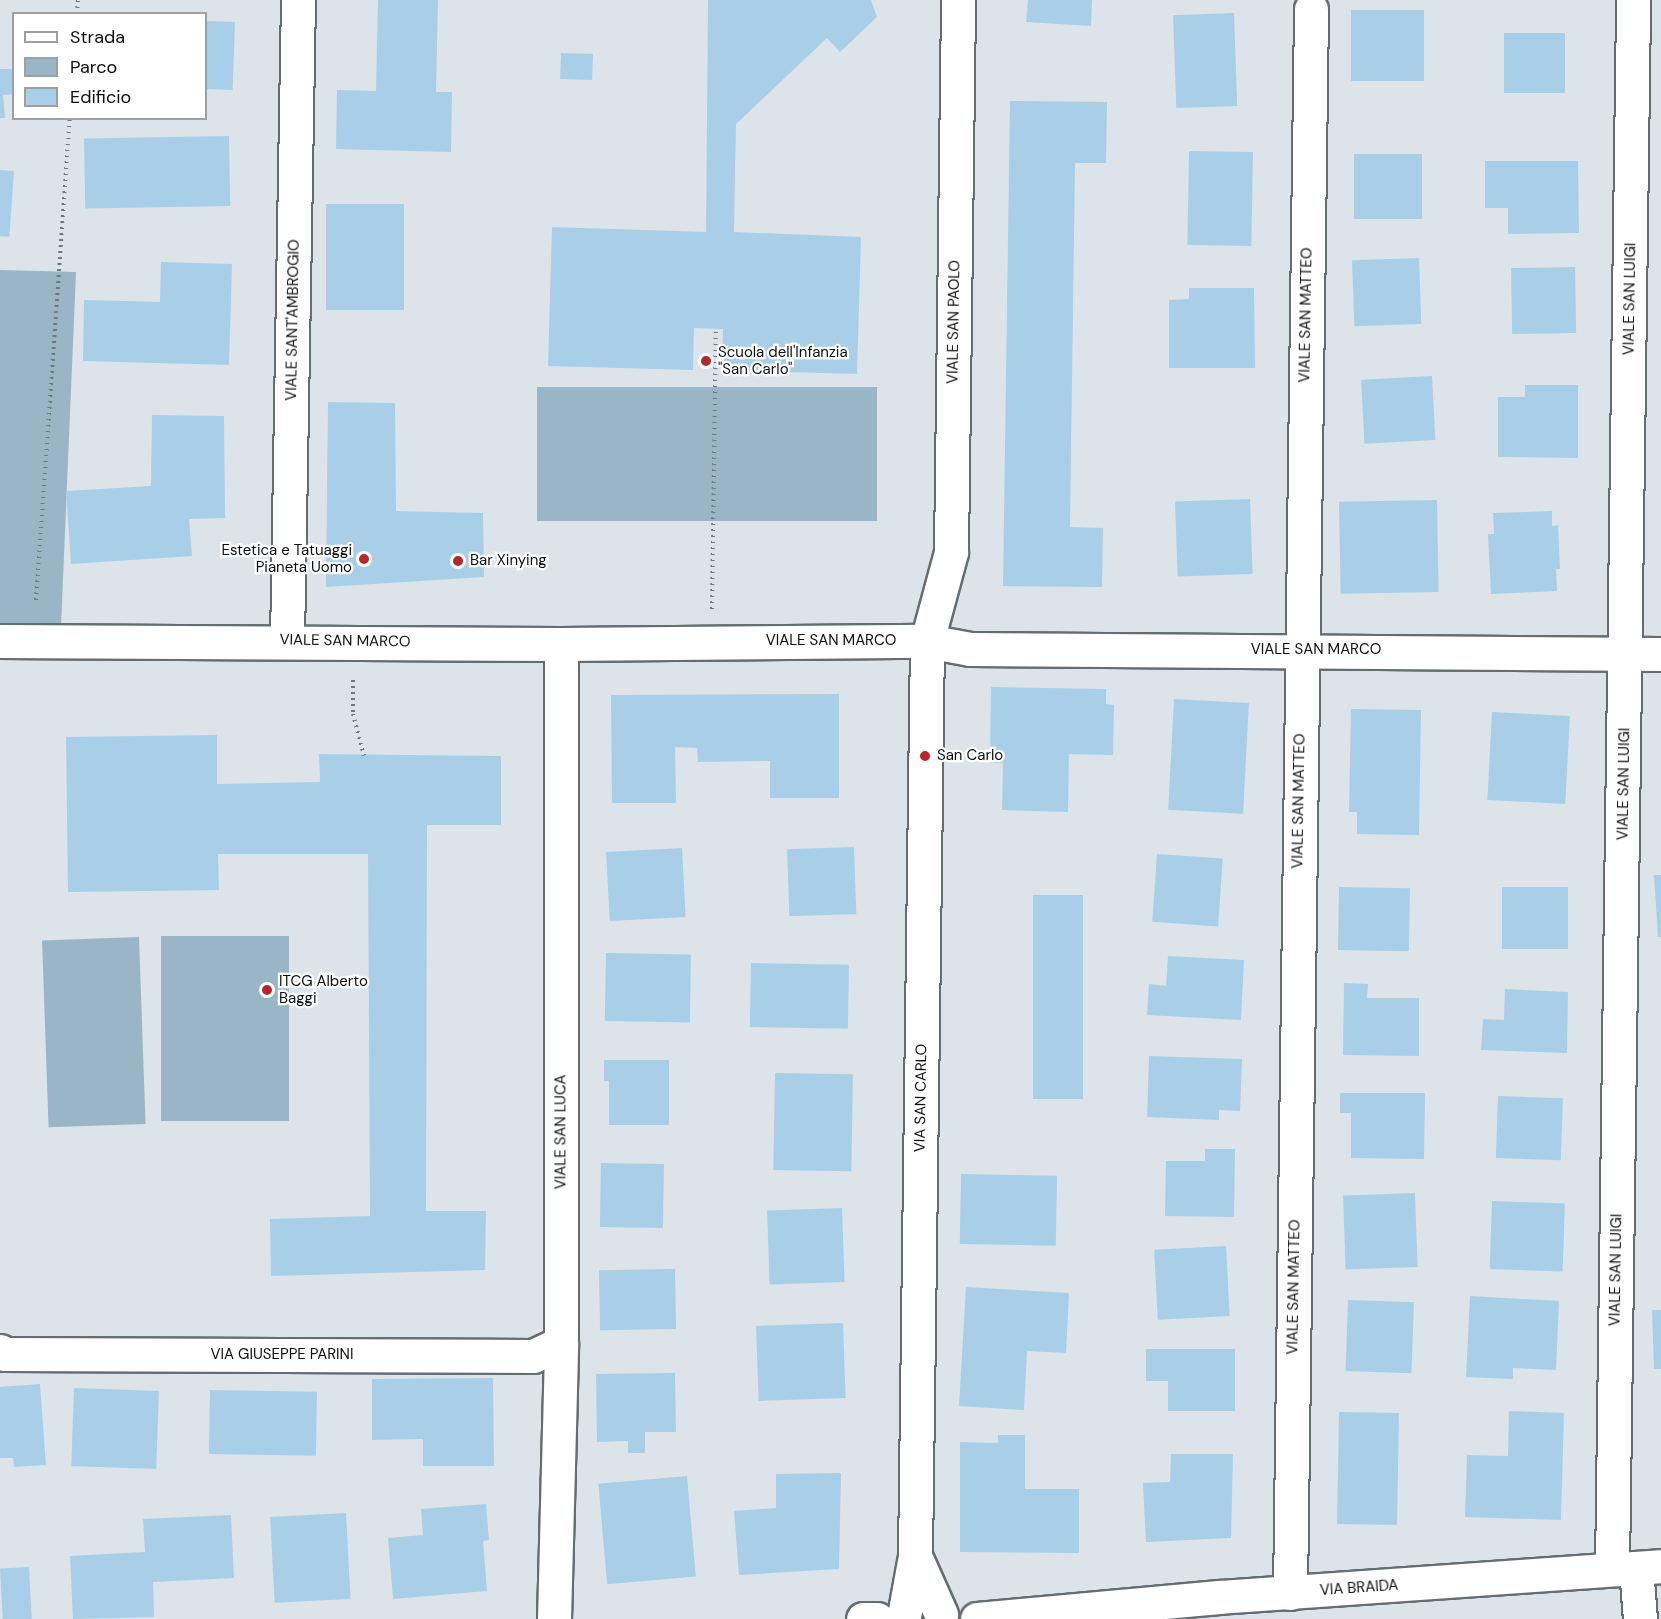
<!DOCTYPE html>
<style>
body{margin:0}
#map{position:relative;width:1661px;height:1619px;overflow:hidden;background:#dce4e9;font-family:"DM Sans",sans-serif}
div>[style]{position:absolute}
.green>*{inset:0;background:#99b5c6;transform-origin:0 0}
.building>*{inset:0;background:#a8cfe7;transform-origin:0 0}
.path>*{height:4px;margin-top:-2px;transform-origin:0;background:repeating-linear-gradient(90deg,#72777a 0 1.5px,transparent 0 6px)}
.roads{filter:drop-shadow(2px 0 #656d71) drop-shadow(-2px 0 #656d71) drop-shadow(0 2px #656d71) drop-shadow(0 -2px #656d71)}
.minor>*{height:33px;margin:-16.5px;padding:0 16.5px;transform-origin:16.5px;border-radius:16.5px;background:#fff}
.dots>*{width:16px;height:16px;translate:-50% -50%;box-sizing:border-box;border:3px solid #fff;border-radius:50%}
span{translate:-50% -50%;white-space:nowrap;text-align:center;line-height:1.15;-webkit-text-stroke:4.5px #fff;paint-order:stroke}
.street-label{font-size:15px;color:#0c0e10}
.poi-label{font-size:15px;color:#0c0e10}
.left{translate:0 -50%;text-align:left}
.right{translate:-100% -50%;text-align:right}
.legend{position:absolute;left:12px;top:12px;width:195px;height:108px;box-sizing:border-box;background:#fff;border:2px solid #9e9f9f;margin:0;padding:8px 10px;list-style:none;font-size:18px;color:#0c0e10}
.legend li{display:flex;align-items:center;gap:12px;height:30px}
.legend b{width:30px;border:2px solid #9e9f9f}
</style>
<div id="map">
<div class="green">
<div style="clip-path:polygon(0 270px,76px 272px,61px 626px,0 625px)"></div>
<div style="left:877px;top:387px;width:134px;height:340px;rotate:90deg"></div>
<div style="left:161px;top:936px;width:128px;height:185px"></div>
<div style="left:139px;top:937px;width:187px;height:97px;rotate:88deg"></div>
</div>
<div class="building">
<div style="clip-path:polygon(378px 0,438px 0,436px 92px,452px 92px,451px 152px,336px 149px,337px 90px,376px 91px)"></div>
<div style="clip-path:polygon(708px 0,871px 0,877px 17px,840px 52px,827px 38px,736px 124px,734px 232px,861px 237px,857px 374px,722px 370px,723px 329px,694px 328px,693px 370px,548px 366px,552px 227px,706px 232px)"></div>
<div style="clip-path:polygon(1028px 0,1092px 0,1091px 26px,1026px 22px)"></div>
<div style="left:1351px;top:10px;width:73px;height:71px"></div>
<div style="left:1234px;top:13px;width:93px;height:61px;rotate:88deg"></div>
<div style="left:206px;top:21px;width:29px;height:68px;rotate:2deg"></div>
<div style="left:1504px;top:33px;width:61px;height:60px"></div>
<div style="left:561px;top:53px;width:32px;height:26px;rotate:2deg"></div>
<div style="clip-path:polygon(0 69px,13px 69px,14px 77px,14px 94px,3px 95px,5px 118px,0 118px)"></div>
<div style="clip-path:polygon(1010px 101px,1107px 102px,1106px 163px,1075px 163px,1070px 527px,1103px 528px,1102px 587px,1003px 586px)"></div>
<div style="left:229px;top:136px;width:70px;height:145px;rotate:89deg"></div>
<div style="left:1189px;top:151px;width:64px;height:94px;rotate:1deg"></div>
<div style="left:1354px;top:154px;width:68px;height:65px"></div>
<div style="clip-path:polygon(1485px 161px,1578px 161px,1579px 233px,1508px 234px,1508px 208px,1485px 208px)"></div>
<div style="left:0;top:170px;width:14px;height:66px;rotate:4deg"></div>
<div style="left:326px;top:204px;width:78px;height:106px"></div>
<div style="left:1419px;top:258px;width:66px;height:67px;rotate:88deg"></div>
<div style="clip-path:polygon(161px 262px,232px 264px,229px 365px,83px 361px,84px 300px,160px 302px)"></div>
<div style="left:1575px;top:267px;width:66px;height:64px;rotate:89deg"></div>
<div style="clip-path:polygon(1189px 288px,1254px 288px,1255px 368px,1169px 368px,1169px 300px,1189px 299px)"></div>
<div style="left:1432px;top:376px;width:64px;height:71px;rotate:87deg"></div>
<div style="clip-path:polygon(1525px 385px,1578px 385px,1578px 458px,1498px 457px,1498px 397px,1525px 397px)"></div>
<div style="clip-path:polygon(328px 402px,395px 403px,396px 511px,483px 513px,484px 577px,326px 587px)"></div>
<div style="clip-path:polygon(152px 415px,224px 416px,225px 518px,189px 519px,192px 556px,71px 564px,66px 491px,151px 486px)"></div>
<div style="left:1250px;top:499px;width:75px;height:75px;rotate:88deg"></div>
<div style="left:1437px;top:500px;width:92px;height:98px;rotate:89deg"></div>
<div style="clip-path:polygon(1552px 511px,1552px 526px,1558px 525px,1560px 569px,1556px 569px,1557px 591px,1491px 594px,1488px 534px,1494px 534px,1493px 513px)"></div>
<div style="clip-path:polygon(991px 687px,1106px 689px,1106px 704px,1114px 705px,1113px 755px,1069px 754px,1068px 812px,1002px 810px,1003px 763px,990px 763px)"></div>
<div style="clip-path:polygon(839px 694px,839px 798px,770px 798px,770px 761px,698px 762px,697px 748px,675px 747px,676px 803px,612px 803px,611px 695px)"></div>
<div style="left:1174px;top:699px;width:75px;height:111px;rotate:3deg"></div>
<div style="clip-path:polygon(1351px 709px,1421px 710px,1419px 835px,1357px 834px,1357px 812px,1349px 812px)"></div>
<div style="left:1492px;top:712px;width:78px;height:88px;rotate:3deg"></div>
<div style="clip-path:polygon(217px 735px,217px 784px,320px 782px,319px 754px,501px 756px,501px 825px,427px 825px,426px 1211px,486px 1211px,485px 1270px,271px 1276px,270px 1219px,370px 1216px,368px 854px,218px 854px,219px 890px,68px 892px,66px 737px)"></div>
<div style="left:854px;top:847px;width:67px;height:67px;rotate:88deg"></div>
<div style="left:682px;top:848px;width:69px;height:76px;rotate:87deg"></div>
<div style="left:1157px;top:854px;width:66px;height:68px;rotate:4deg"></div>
<div style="clip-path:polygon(1654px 875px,1661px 875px,1661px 937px,1658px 937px)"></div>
<div style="left:1339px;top:887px;width:71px;height:63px;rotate:1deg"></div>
<div style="left:1502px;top:887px;width:66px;height:62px"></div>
<div style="left:1033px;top:895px;width:50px;height:204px"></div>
<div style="left:606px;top:953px;width:85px;height:68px;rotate:1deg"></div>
<div style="clip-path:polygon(1168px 956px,1244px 960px,1241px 1020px,1147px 1015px,1149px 984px,1166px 986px)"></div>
<div style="left:751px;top:963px;width:98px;height:64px;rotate:1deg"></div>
<div style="clip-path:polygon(1344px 983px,1368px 984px,1367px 998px,1419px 998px,1419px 1056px,1343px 1055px)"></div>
<div style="clip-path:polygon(1505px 989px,1568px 992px,1567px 1053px,1481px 1050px,1483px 1019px,1504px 1020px)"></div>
<div style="clip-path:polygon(1149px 1056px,1242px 1059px,1240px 1111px,1219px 1110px,1219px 1120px,1147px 1117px)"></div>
<div style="clip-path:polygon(604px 1060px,669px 1060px,669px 1125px,609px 1125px,609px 1081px,604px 1081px)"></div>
<div style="left:775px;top:1073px;width:78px;height:97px;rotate:1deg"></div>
<div style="clip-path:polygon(1340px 1093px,1425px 1093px,1424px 1159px,1351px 1158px,1351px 1113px,1340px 1113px)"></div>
<div style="left:1498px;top:1096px;width:65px;height:62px;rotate:2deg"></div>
<div style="clip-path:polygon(1205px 1149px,1235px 1149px,1234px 1217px,1165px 1216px,1166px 1161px,1205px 1161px)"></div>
<div style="left:601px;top:1163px;width:63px;height:64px;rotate:1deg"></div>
<div style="left:961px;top:1174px;width:96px;height:70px;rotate:1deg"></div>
<div style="left:1415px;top:1193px;width:74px;height:72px;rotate:88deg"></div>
<div style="left:1492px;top:1201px;width:73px;height:68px;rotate:2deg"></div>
<div style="left:842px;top:1208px;width:74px;height:75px;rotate:88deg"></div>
<div style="left:1226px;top:1246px;width:70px;height:72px;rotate:87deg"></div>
<div style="left:675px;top:1269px;width:60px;height:76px;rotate:89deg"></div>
<div style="clip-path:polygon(966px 1287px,1069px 1293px,1066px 1353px,1027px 1351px,1024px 1410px,959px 1406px)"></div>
<div style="clip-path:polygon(1470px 1296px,1559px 1301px,1556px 1370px,1513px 1368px,1513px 1379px,1466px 1377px)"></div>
<div style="left:1348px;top:1300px;width:66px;height:71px;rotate:2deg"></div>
<div style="clip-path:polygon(1652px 1310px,1661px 1310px,1661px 1369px,1654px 1369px)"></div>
<div style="left:843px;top:1323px;width:75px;height:87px;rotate:88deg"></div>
<div style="clip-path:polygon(1146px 1349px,1235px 1349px,1235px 1411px,1168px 1411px,1168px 1381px,1146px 1381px)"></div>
<div style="clip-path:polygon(675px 1373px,676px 1432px,645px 1432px,645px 1453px,628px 1453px,628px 1441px,597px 1442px,596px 1374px)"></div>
<div style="clip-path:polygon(493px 1378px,494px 1466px,423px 1466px,423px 1439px,372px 1440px,372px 1379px)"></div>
<div style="clip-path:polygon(40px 1384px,46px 1465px,14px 1467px,13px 1458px,0 1458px,0 1387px)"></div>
<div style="left:74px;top:1388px;width:85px;height:78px;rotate:2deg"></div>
<div style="left:210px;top:1390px;width:107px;height:64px;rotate:1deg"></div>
<div style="clip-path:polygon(1509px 1411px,1564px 1413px,1561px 1520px,1465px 1517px,1467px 1455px,1508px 1456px)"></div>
<div style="left:1339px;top:1412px;width:60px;height:112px;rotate:1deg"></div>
<div style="clip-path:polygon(998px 1435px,1025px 1435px,1025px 1489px,1079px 1489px,1079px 1553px,960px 1552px,960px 1442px,998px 1443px)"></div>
<div style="clip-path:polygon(1171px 1454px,1233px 1454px,1231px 1538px,1146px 1542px,1143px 1483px,1170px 1482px)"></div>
<div style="clip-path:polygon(841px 1473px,839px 1569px,739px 1575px,734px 1511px,776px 1508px,776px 1474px)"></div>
<div style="left:687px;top:1476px;width:101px;height:89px;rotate:85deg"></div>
<div style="clip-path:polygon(486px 1504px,489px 1540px,483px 1541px,487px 1591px,393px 1599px,388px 1538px,423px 1535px,421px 1509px)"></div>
<div style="left:346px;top:1513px;width:86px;height:76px;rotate:87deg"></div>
<div style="clip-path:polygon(231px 1515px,234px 1578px,153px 1582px,154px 1617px,73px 1619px,70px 1556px,145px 1552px,143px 1519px)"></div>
<div style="left:29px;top:1567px;width:52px;height:29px;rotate:87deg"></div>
</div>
<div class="path">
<div style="left:77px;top:14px;width:14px;rotate:-86deg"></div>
<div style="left:36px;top:600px;width:483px;rotate:-86deg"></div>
<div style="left:712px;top:609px;width:280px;rotate:-89.2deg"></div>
<div style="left:353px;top:680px;width:34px;rotate:90deg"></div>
<div style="left:353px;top:714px;width:43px;rotate:75.3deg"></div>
</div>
<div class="roads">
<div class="minor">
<div style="left:0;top:641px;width:561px;rotate:0.31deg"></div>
<div style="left:561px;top:644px;width:366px;rotate:-0.5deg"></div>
<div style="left:927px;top:641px;width:44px;rotate:10.5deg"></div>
<div style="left:970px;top:649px;width:691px;rotate:0.41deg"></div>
<div style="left:287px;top:641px;width:641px;rotate:-89.02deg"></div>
<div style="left:0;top:1351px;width:6px;rotate:31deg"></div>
<div style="left:5px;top:1354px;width:528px;rotate:0.22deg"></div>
<div style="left:533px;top:1356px;width:31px;rotate:-25deg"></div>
<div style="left:915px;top:1556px;width:64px;rotate:65.9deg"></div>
<div style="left:1636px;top:1568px;width:51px;rotate:85.5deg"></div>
<div style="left:1612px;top:1569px;width:1569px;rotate:-89.23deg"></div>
<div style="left:1290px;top:1593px;width:1584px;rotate:-89.24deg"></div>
<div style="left:904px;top:1616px;width:61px;rotate:-79.6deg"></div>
<div style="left:915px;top:1556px;width:915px;rotate:-89.25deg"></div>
<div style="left:927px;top:641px;width:92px;rotate:-74.9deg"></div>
<div style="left:951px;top:552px;width:552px;rotate:-89.27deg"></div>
<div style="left:554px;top:1619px;width:276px;rotate:-88.5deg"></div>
<div style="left:561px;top:1343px;width:699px;rotate:-90deg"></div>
<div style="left:863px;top:1619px;width:14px"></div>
<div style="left:977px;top:1619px;width:243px;rotate:-5.2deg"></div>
<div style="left:1219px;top:1597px;width:443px;rotate:-4deg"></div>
</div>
</div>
<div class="dots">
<div style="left:706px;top:361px;background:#b7272b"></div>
<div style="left:364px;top:559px;background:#b7272b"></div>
<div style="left:458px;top:561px;background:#b7272b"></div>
<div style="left:925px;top:756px;background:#b7272b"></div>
<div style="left:267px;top:990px;background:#b7272b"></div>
</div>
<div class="street-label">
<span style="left:1630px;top:299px;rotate:-89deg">VIALE SAN LUIGI</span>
<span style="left:1306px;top:315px;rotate:-89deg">VIALE SAN MATTEO</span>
<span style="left:293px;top:320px;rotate:-89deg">VIALE SANT'AMBROGIO</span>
<span style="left:954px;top:322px;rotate:-89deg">VIALE SAN PAOLO</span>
<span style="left:345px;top:641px;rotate:1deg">VIALE SAN MARCO</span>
<span style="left:831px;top:641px">VIALE SAN MARCO</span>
<span style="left:1316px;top:650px">VIALE SAN MARCO</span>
<span style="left:1624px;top:784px;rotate:-89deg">VIALE SAN LUIGI</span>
<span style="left:1299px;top:801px;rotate:-89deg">VIALE SAN MATTEO</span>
<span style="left:921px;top:1098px;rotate:-89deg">VIA SAN CARLO</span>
<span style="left:561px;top:1132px;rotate:-90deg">VIALE SAN LUCA</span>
<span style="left:1616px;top:1270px;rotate:-89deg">VIALE SAN LUIGI</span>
<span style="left:1294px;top:1287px;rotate:-89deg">VIALE SAN MATTEO</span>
<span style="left:282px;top:1355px">VIA GIUSEPPE PARINI</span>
<span style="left:1359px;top:1588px;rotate:-4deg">VIA BRAIDA</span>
</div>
<div class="poi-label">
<span class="left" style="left:718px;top:361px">Scuola dell'Infanzia<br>"San Carlo"</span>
<span class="right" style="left:352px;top:559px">Estetica e Tatuaggi<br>Pianeta Uomo</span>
<span class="left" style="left:470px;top:561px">Bar Xinying</span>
<span class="left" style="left:937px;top:756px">San Carlo</span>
<span class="left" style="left:279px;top:990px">ITCG Alberto<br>Baggi</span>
</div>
<ul class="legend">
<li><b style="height:8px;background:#fff"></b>Strada</li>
<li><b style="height:16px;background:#99b5c6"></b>Parco</li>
<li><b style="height:16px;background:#a8cfe7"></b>Edificio</li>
</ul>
</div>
